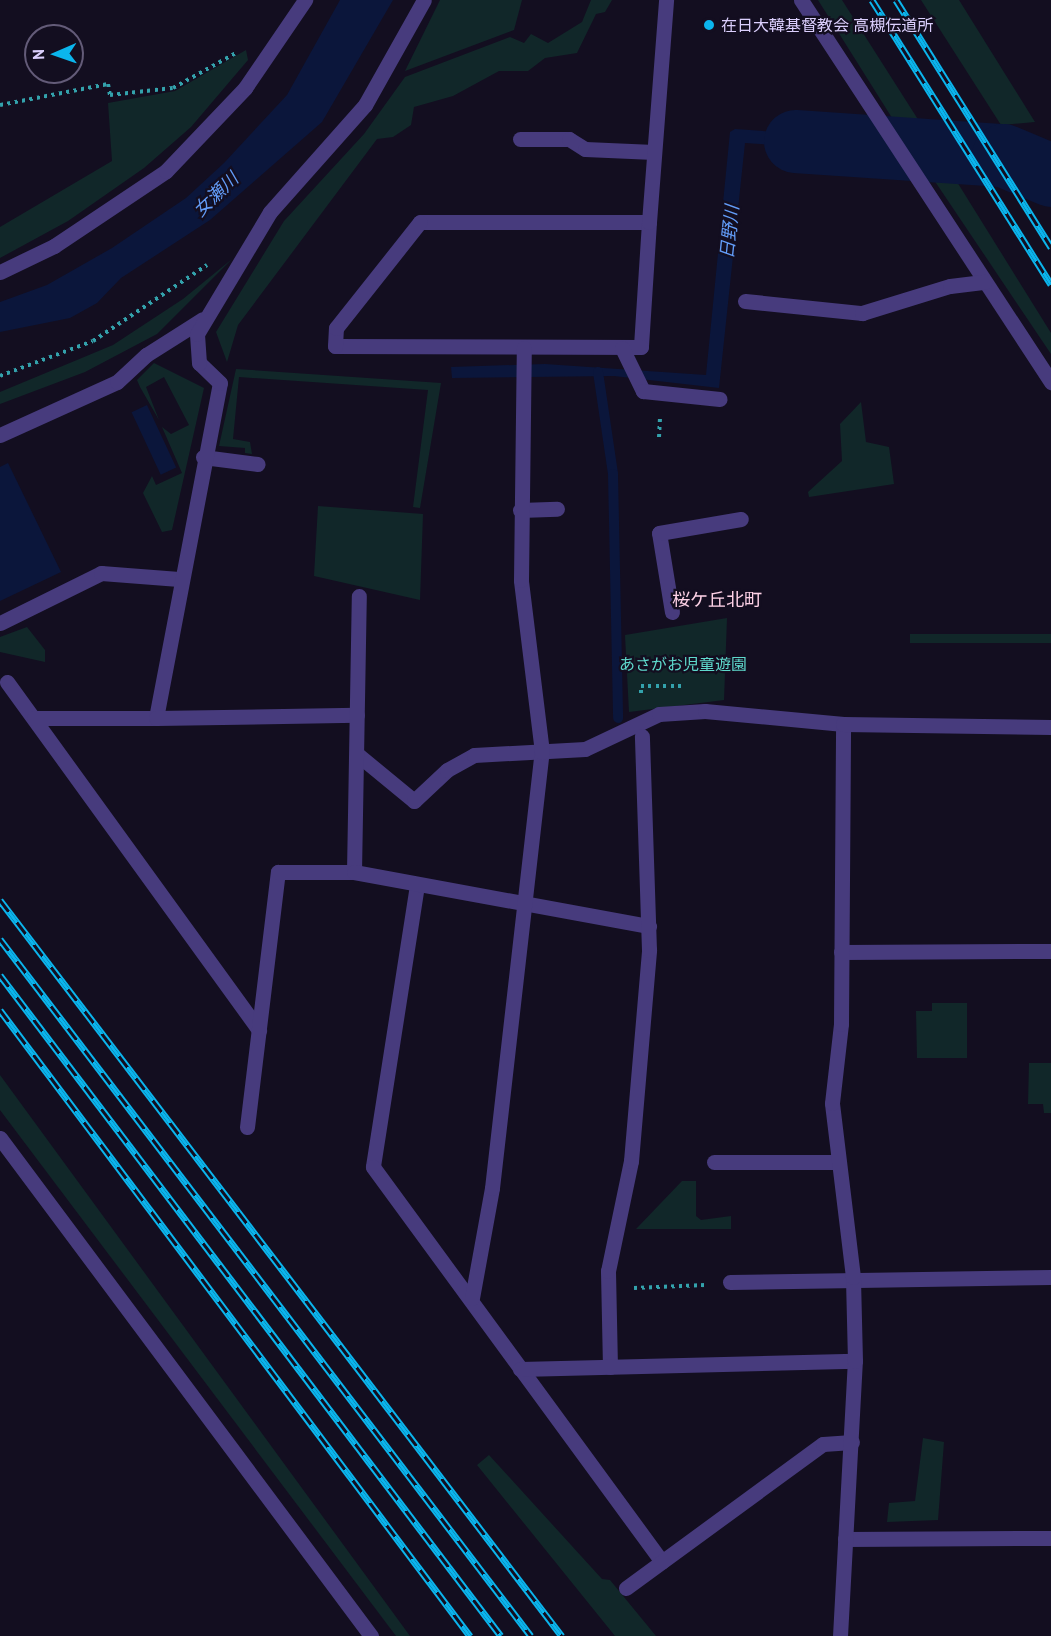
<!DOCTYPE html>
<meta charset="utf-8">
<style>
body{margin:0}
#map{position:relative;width:1051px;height:1636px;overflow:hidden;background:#130e20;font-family:"PT Sans","Noto Sans JP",sans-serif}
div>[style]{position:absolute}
.green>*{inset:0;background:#112729;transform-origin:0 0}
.water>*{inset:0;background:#0b163b;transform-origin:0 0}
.stream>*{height:10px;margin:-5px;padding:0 5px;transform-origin:5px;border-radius:5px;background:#0b163b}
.river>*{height:63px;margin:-31.5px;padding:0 31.5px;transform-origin:31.5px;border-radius:31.5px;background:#0b163b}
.path>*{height:4px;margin-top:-2px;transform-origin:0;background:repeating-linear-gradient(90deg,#33a2ac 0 3px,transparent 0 7.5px)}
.minor>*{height:15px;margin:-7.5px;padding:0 7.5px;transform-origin:7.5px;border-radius:7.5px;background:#473b7d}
.rail>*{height:7px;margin-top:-3.5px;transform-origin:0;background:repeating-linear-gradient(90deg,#130e20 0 14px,#0bb5ed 0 28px);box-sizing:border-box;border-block:2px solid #0bb5ed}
.dots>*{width:16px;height:16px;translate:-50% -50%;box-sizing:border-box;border:3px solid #130e20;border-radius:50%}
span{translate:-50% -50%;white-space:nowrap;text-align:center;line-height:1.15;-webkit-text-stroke:4.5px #130e20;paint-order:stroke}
.poi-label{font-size:16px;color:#dbcffd}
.left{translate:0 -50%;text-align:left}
.park-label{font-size:16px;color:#5fd9cc}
.water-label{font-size:18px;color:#629cf8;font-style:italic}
.neighbourhood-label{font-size:18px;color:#fdd1e6}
.north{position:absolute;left:24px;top:24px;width:60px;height:60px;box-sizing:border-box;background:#130e20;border:2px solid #635b78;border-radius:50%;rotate:268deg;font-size:16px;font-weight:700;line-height:24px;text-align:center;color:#dbcffd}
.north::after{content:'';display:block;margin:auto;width:21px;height:27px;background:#0bb5ed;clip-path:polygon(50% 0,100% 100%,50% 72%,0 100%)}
</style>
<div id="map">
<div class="green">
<div style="clip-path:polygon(440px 0,522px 0,514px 30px,405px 71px)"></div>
<div style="clip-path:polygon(591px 0,612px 0,605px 12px,596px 14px,577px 53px,545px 58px,528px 71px,499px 71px,453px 96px,414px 107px,411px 125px,393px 137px,377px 139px,238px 325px,227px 362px,216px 332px,284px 221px,364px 134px,405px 77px,510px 37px,524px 43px,531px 34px,548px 43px,582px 22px)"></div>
<div style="clip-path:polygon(818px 0,842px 0,926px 132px,904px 137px)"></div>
<div style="clip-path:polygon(921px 0,959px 0,1035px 122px,1001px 125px)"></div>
<div style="clip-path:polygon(246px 50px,248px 60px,191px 127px,144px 168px,68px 221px,0 258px,0 227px,112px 161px,108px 103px,175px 91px)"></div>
<div style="clip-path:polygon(949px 169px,1051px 333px,1051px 354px,934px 180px)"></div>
<div style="clip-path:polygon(232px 259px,157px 334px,85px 372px,0 404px,0 392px,113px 345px,183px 299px)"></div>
<div style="clip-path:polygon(154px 363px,204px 388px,172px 530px,162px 532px,143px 493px,152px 476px,156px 485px,182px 473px,162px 427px,171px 434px,189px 425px,164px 377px,146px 387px,159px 420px,140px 387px,137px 380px)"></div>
<div style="clip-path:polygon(236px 369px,441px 383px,420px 508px,413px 507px,428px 390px,239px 377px,233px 439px,250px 442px,252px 454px,245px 453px,245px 448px,219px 446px)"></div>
<div style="clip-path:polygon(861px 402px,866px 442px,889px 447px,894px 484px,809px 497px,808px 492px,842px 461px,840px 424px)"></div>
<div style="clip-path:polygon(318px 506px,423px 514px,420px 600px,314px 576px)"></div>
<div style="clip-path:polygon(727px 618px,724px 700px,629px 712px,625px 635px)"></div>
<div style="clip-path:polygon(27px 627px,45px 650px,45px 662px,0 652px,0 637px)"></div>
<div style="left:910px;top:634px;width:141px;height:9px"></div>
<div style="clip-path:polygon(932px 1003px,967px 1003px,967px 1058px,917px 1058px,916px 1011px,932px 1011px)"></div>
<div style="clip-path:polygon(1029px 1063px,1051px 1063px,1051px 1113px,1044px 1113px,1043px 1104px,1028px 1104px)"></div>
<div style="clip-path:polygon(0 1075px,410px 1636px,396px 1636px,0 1110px)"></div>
<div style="clip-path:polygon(682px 1181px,696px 1181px,696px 1216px,701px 1220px,731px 1216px,731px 1229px,636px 1229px)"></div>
<div style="clip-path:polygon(923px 1438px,944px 1442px,938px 1520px,887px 1522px,889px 1503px,915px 1501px)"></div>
<div style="clip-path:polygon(489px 1455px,602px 1579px,610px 1580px,656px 1636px,615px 1636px,477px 1465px)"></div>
</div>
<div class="water">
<div style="clip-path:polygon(340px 0,393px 0,322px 122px,210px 220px,121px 278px,97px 303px,70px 318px,0 332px,0 302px,47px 285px,112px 248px,186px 198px,224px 163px,287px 95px)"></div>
<div style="clip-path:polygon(735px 129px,878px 139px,886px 153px,745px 143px,719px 388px,614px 376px,452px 378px,451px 367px,545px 364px,706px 375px,730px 132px)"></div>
<div style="clip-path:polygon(908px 141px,1040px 156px,1051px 166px,1051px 183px,965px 158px,931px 174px)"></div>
<div style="left:147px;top:405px;width:69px;height:17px;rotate:65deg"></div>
<div style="clip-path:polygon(8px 463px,61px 572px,0 601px,0 467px)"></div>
</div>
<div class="stream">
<div style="left:598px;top:372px;width:103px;rotate:81.6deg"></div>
<div style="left:613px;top:474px;width:244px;rotate:88.8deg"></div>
</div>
<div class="river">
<div style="left:795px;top:141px;width:208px;rotate:3.9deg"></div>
<div style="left:1003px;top:155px;width:52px;rotate:22.6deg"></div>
</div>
<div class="path">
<div style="left:0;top:105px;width:110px;rotate:-11deg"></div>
<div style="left:108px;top:84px;width:11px;rotate:80deg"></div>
<div style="left:110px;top:95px;width:63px;rotate:-6.3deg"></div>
<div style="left:173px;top:88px;width:72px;rotate:-29.1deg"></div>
<div style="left:0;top:376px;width:99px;rotate:-20.6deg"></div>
<div style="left:93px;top:341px;width:137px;rotate:-33.7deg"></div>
<div style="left:659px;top:437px;width:20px;rotate:-87deg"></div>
<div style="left:641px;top:693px;width:7px;rotate:-90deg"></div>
<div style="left:641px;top:686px;width:45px"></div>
<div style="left:634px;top:1288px;width:71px;rotate:-2.4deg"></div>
</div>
<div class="minor">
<div style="left:801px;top:0;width:457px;rotate:56.8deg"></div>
<div style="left:520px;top:139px;width:49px"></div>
<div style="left:569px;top:139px;width:19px;rotate:32deg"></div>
<div style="left:585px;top:149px;width:69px;rotate:2.5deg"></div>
<div style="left:420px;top:222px;width:229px"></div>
<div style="left:649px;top:222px;width:125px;rotate:93.7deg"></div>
<div style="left:641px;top:347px;width:306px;rotate:-179.8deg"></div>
<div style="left:335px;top:346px;width:18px;rotate:-87deg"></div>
<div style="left:336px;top:328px;width:135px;rotate:-51.6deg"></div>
<div style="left:649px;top:222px;width:223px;rotate:-85.6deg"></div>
<div style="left:0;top:272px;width:60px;rotate:-25.7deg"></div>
<div style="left:54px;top:246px;width:135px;rotate:-33.8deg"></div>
<div style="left:166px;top:171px;width:115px;rotate:-46.4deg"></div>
<div style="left:245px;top:88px;width:107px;rotate:-55.7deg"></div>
<div style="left:745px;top:301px;width:118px;rotate:5.9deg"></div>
<div style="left:862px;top:313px;width:92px;rotate:-17.1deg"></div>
<div style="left:950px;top:286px;width:35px;rotate:-7deg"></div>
<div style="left:622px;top:348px;width:48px;rotate:64deg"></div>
<div style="left:643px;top:391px;width:77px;rotate:5.9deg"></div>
<div style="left:0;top:435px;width:128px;rotate:-24.4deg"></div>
<div style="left:117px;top:382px;width:40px;rotate:-43deg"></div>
<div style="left:146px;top:355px;width:67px;rotate:-32.3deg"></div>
<div style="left:203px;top:457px;width:55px;rotate:7.3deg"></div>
<div style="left:520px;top:510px;width:37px;rotate:-2deg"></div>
<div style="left:672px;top:612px;width:80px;rotate:-99.3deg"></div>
<div style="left:659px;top:533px;width:83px;rotate:-9.7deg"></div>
<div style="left:0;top:623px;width:113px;rotate:-26.3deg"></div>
<div style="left:101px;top:573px;width:78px;rotate:4.4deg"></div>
<div style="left:7px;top:682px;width:430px;rotate:54.1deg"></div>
<div style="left:34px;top:718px;width:122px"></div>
<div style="left:156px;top:718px;width:341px;rotate:-79.2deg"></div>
<div style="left:220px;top:383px;width:29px;rotate:-136deg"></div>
<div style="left:199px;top:363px;width:29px;rotate:-94deg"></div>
<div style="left:197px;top:334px;width:142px;rotate:-59.1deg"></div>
<div style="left:270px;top:212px;width:143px;rotate:-48.4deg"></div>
<div style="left:365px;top:105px;width:120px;rotate:-60.7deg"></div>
<div style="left:156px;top:718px;width:201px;rotate:-0.9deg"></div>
<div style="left:357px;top:754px;width:74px;rotate:39.5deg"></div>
<div style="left:414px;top:801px;width:45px;rotate:-43.2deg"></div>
<div style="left:447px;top:770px;width:31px;rotate:-29deg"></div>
<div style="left:474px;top:755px;width:111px;rotate:-3.1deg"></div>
<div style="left:585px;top:749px;width:82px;rotate:-25.3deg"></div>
<div style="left:659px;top:714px;width:46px;rotate:-3.7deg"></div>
<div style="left:705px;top:711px;width:139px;rotate:5.4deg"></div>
<div style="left:354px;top:872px;width:276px;rotate:-89deg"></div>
<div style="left:417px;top:885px;width:285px;rotate:98.9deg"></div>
<div style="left:373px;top:1167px;width:489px;rotate:53.8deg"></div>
<div style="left:841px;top:952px;width:210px;rotate:-0.3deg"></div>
<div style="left:247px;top:1127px;width:257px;rotate:-83.1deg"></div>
<div style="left:278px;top:872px;width:76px"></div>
<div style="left:354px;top:872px;width:300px;rotate:10.4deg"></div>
<div style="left:0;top:1138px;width:621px;rotate:53.31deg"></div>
<div style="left:714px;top:1162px;width:124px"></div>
<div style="left:730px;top:1282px;width:321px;rotate:-0.9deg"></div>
<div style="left:472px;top:1298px;width:112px;rotate:-79.7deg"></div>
<div style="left:492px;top:1188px;width:439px;rotate:-83.5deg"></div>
<div style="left:542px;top:752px;width:173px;rotate:-97deg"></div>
<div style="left:521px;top:580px;width:232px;rotate:-89.3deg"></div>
<div style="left:610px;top:1367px;width:96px;rotate:-91.2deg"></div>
<div style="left:608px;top:1271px;width:112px;rotate:-78.2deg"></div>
<div style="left:631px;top:1161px;width:212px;rotate:-85.1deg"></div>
<div style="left:649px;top:950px;width:214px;rotate:-91.9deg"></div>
<div style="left:520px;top:1369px;width:335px;rotate:-1.4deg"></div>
<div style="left:845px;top:1539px;width:206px;rotate:-0.3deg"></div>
<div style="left:626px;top:1588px;width:244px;rotate:-36.2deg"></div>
<div style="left:823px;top:1444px;width:29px;rotate:-4deg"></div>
<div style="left:840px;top:1636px;width:275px;rotate:-86.9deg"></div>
<div style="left:855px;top:1361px;width:84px;rotate:-91.4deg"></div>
<div style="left:853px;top:1277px;width:175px;rotate:-96.9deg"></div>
<div style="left:832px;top:1103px;width:80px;rotate:-83.5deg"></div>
<div style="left:841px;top:1024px;width:300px;rotate:-89.6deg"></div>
<div style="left:843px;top:724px;width:208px;rotate:0.8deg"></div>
</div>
<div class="rail">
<div style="left:872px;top:0;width:336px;rotate:57.8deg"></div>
<div style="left:896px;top:0;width:292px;rotate:57.9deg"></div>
<div style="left:0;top:900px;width:926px;rotate:52.64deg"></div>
<div style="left:0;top:939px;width:876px;rotate:52.7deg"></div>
<div style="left:0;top:975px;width:829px;rotate:52.84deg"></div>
<div style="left:0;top:1010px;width:783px;rotate:53.1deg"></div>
</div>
<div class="dots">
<div style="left:709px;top:25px;background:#0bb5ed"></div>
</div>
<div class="poi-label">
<span class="left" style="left:721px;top:25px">在日大韓基督教会 高槻伝道所</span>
</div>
<div class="park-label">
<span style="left:683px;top:664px">あさがお児童遊園</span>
</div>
<div class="water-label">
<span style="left:216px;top:195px;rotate:-44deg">女瀬川</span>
<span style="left:730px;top:232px;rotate:-84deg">日野川</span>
</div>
<div class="neighbourhood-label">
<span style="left:717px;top:600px">桜ケ丘北町</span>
</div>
<div class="north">N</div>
</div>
